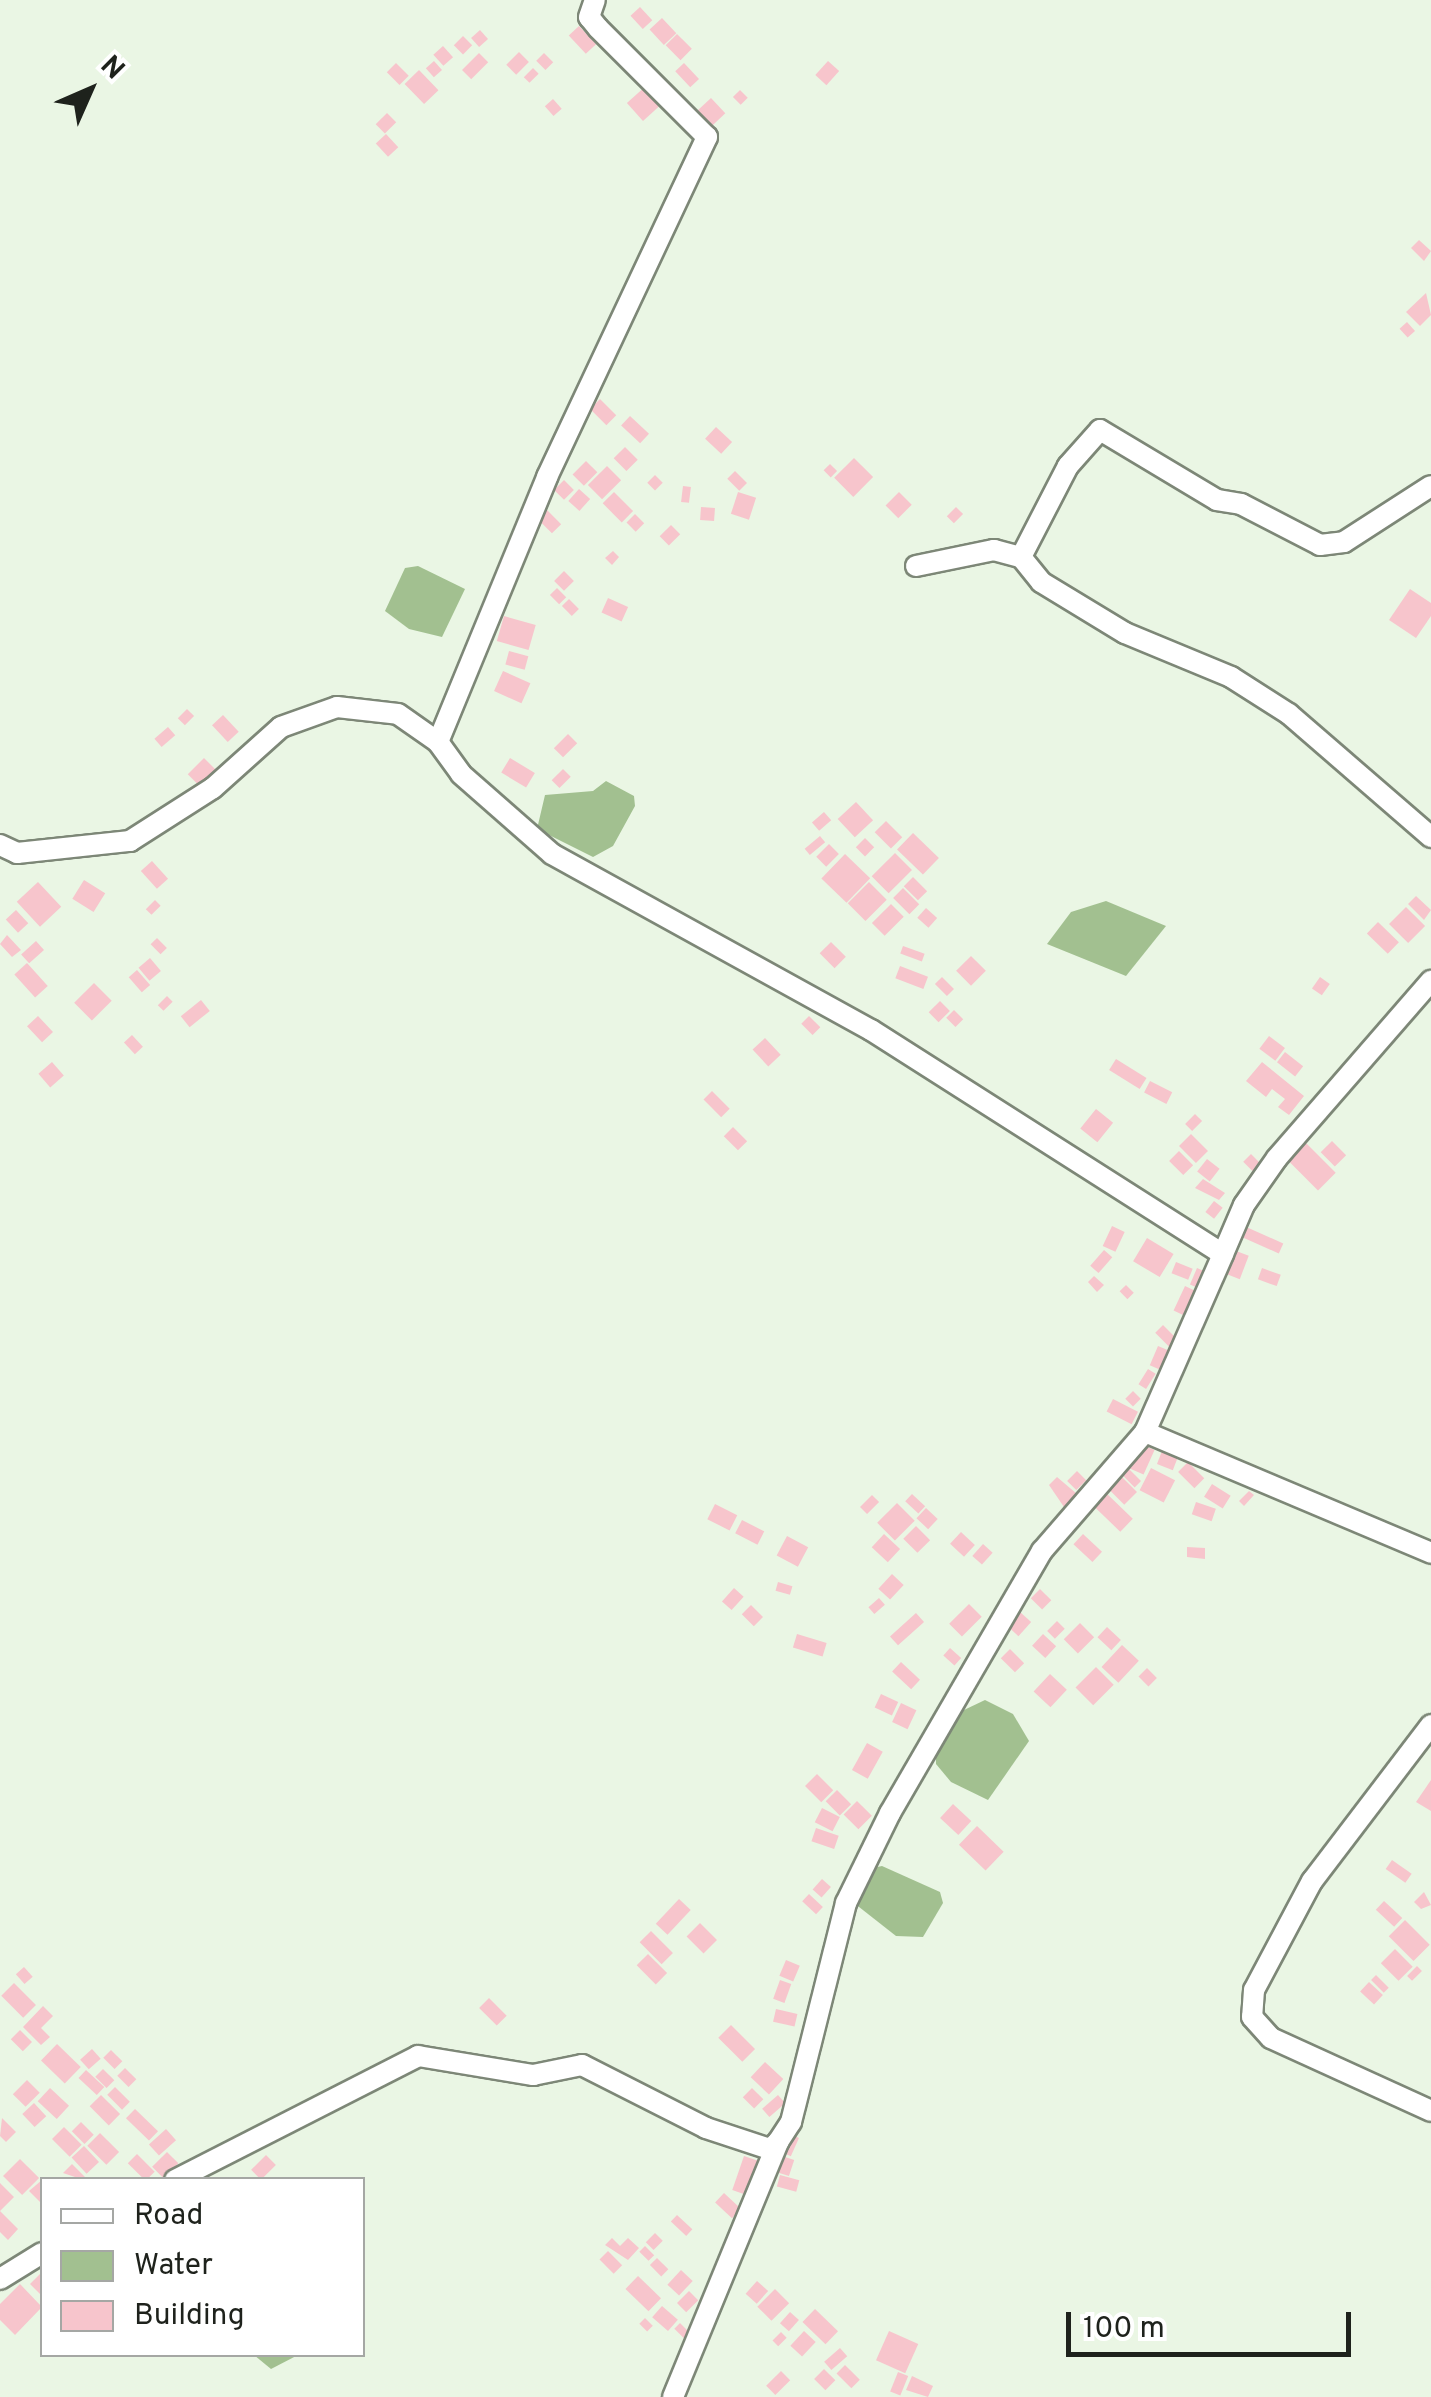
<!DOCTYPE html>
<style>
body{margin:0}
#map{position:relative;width:1431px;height:2397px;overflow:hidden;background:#eaf6e4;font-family:Overpass,sans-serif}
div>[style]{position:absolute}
.water>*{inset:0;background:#a2c090}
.building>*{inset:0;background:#f7c5cc;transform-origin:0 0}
.roads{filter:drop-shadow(2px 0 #7d8777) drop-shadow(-2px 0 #7d8777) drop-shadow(0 2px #7d8777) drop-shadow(0 -2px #7d8777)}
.street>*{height:20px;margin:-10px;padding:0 10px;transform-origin:10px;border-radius:10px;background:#fff}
span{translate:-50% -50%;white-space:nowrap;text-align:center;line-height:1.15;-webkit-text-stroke:10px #fff;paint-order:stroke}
.legend{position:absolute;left:40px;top:2177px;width:325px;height:180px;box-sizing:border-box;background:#fff;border:2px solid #a5a7a4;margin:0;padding:12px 18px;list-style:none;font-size:30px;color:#1e221c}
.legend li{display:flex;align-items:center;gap:20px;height:50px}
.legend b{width:50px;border:2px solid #a5a7a4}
.north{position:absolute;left:40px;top:40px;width:100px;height:100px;-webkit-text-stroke:8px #fff;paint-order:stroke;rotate:45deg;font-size:28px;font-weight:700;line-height:40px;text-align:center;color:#1e221c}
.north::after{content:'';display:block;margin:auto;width:35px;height:45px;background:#1e221c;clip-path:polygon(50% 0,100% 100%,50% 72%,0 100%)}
.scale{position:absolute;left:1066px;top:2312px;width:285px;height:45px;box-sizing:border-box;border:5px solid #1e221c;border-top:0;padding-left:12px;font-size:30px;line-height:35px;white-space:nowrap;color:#1e221c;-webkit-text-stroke:8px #fff;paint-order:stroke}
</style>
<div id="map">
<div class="water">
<div style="clip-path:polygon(418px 566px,465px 589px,442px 637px,409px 629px,385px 611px,405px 568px)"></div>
<div style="clip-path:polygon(606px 781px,634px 796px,635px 806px,613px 846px,593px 857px,537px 829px,545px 795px,593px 791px)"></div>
<div style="clip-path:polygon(1106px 901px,1166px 926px,1126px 976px,1047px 944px,1071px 912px)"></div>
<div style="clip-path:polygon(985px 1700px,1013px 1714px,1029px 1741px,988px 1800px,951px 1782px,936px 1764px,936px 1750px,964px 1710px)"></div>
<div style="clip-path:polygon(882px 1866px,940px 1892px,943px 1903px,923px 1937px,896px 1936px,854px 1903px,873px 1868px)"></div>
<div style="clip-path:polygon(254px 2355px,298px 2355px,271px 2369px)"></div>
</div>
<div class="building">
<div style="left:640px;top:7px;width:18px;height:13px;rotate:47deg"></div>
<div style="left:662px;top:18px;width:21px;height:17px;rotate:47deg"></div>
<div style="left:579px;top:26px;width:25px;height:14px;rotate:47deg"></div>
<div style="left:480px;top:30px;width:12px;height:12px;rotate:48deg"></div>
<div style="left:677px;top:34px;width:21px;height:16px;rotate:45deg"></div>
<div style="left:463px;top:36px;width:13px;height:13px;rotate:45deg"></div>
<div style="left:443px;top:46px;width:15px;height:13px;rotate:48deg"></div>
<div style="left:519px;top:52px;width:14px;height:18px;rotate:45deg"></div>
<div style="left:479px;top:53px;width:13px;height:24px;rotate:45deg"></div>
<div style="left:544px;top:53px;width:13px;height:11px;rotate:45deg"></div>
<div style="left:434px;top:61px;width:12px;height:11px;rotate:48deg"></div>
<div style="left:828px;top:61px;width:15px;height:19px;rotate:42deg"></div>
<div style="left:396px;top:63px;width:18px;height:13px;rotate:45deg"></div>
<div style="left:684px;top:63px;width:22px;height:12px;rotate:47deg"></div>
<div style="left:533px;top:68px;width:8px;height:13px;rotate:45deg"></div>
<div style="left:419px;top:70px;width:28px;height:20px;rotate:46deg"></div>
<div style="left:647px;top:85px;width:24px;height:27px;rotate:48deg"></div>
<div style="left:740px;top:90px;width:11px;height:10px;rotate:45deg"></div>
<div style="left:711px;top:98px;width:21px;height:21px;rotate:47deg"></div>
<div style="left:553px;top:99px;width:13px;height:11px;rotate:48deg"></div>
<div style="left:387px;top:113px;width:13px;height:16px;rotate:45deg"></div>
<div style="left:386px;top:134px;width:18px;height:14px;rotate:47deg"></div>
<div style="clip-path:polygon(1419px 240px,1431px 251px,1424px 261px,1411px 248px)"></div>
<div style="clip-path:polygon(1426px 293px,1431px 315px,1420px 326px,1406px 312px)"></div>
<div style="left:1407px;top:322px;width:12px;height:10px;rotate:48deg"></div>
<div style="left:600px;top:399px;width:23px;height:14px;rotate:45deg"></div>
<div style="left:630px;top:416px;width:26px;height:13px;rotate:43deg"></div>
<div style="left:716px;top:427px;width:22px;height:16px;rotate:43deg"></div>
<div style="left:625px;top:447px;width:18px;height:16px;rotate:45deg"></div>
<div style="left:854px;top:458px;width:27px;height:28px;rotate:45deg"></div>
<div style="left:586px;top:461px;width:16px;height:19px;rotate:45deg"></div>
<div style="left:830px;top:464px;width:10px;height:9px;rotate:45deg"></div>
<div style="left:607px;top:466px;width:20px;height:27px;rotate:45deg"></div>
<div style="left:735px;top:471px;width:17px;height:11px;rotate:45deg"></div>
<div style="left:655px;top:475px;width:11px;height:11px;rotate:45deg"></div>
<div style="left:564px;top:480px;width:14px;height:14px;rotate:45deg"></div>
<div style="left:683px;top:486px;width:8px;height:16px;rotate:7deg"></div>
<div style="left:579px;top:489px;width:15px;height:16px;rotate:42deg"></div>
<div style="left:614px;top:492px;width:27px;height:16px;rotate:45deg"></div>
<div style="left:738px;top:492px;width:19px;height:23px;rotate:18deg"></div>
<div style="left:899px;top:492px;width:18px;height:19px;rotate:45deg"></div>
<div style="left:701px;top:507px;width:14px;height:13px;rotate:4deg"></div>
<div style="left:956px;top:507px;width:10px;height:13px;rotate:45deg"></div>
<div style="left:547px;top:510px;width:20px;height:13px;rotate:45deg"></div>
<div style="left:635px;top:514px;width:13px;height:12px;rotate:45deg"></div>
<div style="left:671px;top:525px;width:13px;height:16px;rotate:45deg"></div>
<div style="clip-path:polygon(613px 551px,619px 557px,612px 565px,605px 558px)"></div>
<div style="left:564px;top:571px;width:14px;height:14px;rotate:45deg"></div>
<div style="left:557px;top:588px;width:13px;height:10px;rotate:45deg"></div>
<div style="clip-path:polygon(1410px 589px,1431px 603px,1431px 616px,1416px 638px,1389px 620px)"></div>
<div style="left:608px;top:598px;width:22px;height:16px;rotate:24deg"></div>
<div style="left:569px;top:599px;width:14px;height:10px;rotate:45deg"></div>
<div style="left:504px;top:616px;width:33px;height:26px;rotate:16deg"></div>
<div style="left:509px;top:651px;width:20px;height:14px;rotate:15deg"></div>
<div style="left:503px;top:671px;width:30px;height:22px;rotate:24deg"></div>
<div style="left:187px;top:709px;width:10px;height:13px;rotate:45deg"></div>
<div style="left:223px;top:715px;width:23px;height:15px;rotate:47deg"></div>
<div style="left:168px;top:727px;width:11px;height:18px;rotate:49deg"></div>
<div style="left:568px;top:734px;width:13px;height:20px;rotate:45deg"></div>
<div style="left:204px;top:758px;width:17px;height:23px;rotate:45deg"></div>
<div style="left:510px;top:758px;width:29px;height:17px;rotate:31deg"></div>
<div style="left:563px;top:769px;width:11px;height:16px;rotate:45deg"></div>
<div style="left:856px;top:802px;width:25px;height:25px;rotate:47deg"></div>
<div style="left:824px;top:812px;width:11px;height:16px;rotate:49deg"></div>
<div style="left:886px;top:821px;width:23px;height:16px;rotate:45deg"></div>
<div style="left:913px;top:833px;width:36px;height:23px;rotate:44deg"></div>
<div style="left:820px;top:836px;width:8px;height:20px;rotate:50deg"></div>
<div style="left:865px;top:838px;width:13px;height:13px;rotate:45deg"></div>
<div style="left:829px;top:844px;width:14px;height:18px;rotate:45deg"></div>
<div style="left:895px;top:853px;width:24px;height:33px;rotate:45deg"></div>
<div style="left:845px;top:854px;width:35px;height:34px;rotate:44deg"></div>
<div style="left:152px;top:861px;width:24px;height:15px;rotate:48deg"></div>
<div style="left:913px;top:877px;width:20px;height:13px;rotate:45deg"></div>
<div style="left:84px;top:880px;width:25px;height:22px;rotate:32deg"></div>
<div style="left:38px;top:882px;width:34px;height:29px;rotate:47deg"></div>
<div style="left:869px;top:882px;width:25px;height:30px;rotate:45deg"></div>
<div style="left:903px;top:888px;width:23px;height:14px;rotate:45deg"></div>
<div style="clip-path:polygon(1416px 896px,1431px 910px,1424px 920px,1408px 904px)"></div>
<div style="left:155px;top:900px;width:8px;height:13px;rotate:45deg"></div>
<div style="left:891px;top:904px;width:18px;height:27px;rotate:45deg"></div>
<div style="left:1406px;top:907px;width:27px;height:24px;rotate:45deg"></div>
<div style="left:926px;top:908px;width:15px;height:13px;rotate:42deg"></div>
<div style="left:16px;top:910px;width:18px;height:14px;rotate:47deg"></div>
<div style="left:1378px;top:922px;width:29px;height:16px;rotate:44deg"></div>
<div style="clip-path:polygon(7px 935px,21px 950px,12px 957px,0 944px)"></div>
<div style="left:157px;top:938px;width:14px;height:9px;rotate:45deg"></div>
<div style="left:36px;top:941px;width:12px;height:20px;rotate:48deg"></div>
<div style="left:831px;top:942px;width:21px;height:16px;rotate:45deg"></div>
<div style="left:903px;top:946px;width:23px;height:8px;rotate:20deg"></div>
<div style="left:971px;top:956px;width:21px;height:21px;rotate:45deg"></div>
<div style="left:150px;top:958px;width:17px;height:15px;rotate:50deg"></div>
<div style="left:27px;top:963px;width:31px;height:17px;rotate:48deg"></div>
<div style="left:900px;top:966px;width:30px;height:13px;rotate:21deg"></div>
<div style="left:137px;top:970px;width:20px;height:11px;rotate:49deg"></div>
<div style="left:942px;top:977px;width:17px;height:10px;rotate:45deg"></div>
<div style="left:1320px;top:977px;width:12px;height:14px;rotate:35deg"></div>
<div style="left:94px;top:983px;width:25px;height:28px;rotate:45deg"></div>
<div style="left:167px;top:996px;width:8px;height:13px;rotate:45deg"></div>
<div style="left:201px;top:1000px;width:14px;height:26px;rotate:51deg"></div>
<div style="left:940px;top:1001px;width:14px;height:16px;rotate:45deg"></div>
<div style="left:954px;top:1010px;width:13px;height:11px;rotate:45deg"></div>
<div style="left:38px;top:1016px;width:22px;height:15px;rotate:47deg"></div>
<div style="left:809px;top:1016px;width:16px;height:11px;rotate:45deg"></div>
<div style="left:132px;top:1035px;width:16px;height:11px;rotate:47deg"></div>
<div style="left:1269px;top:1036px;width:20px;height:16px;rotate:37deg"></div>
<div style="left:765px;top:1038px;width:23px;height:17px;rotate:47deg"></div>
<div style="left:1285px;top:1052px;width:23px;height:13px;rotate:38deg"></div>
<div style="left:1116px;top:1059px;width:36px;height:13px;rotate:32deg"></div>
<div style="left:52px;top:1062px;width:18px;height:18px;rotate:49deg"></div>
<div style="clip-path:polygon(1262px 1062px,1304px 1096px,1289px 1115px,1278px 1107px,1285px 1099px,1272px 1089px,1266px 1097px,1246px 1081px)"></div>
<div style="left:1150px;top:1081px;width:25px;height:13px;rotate:27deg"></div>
<div style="left:712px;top:1091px;width:25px;height:12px;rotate:45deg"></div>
<div style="left:1096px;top:1109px;width:22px;height:25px;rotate:39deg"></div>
<div style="left:1195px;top:1114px;width:10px;height:14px;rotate:45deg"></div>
<div style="left:733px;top:1127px;width:20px;height:13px;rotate:45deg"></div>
<div style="left:1191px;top:1134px;width:24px;height:17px;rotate:45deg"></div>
<div style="left:1332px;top:1141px;width:20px;height:16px;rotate:45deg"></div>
<div style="left:1306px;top:1143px;width:42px;height:25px;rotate:45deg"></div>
<div style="left:1179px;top:1151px;width:20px;height:14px;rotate:45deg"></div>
<div style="left:1251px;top:1154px;width:13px;height:11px;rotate:45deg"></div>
<div style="left:1207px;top:1159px;width:16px;height:16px;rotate:38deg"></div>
<div style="clip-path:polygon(1203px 1179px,1225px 1193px,1219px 1200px,1195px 1188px)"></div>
<div style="left:1214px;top:1201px;width:11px;height:14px;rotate:38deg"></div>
<div style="left:1112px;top:1226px;width:14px;height:22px;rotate:25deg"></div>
<div style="left:1244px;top:1226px;width:43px;height:11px;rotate:24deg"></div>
<div style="left:1147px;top:1238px;width:31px;height:27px;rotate:31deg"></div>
<div style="left:1231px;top:1249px;width:19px;height:25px;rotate:21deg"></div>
<div style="left:1104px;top:1250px;width:11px;height:21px;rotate:41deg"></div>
<div style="left:1176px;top:1262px;width:18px;height:12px;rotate:22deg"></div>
<div style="left:1197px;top:1268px;width:8px;height:18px;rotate:23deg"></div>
<div style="left:1262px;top:1268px;width:20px;height:12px;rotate:20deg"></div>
<div style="clip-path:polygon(1094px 1276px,1104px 1285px,1097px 1292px,1088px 1282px)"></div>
<div style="left:1126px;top:1285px;width:11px;height:9px;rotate:45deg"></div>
<div style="left:1185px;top:1286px;width:14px;height:27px;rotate:25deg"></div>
<div style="left:1163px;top:1325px;width:20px;height:11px;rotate:45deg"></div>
<div style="left:1158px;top:1346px;width:15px;height:21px;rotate:23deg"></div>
<div style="left:1148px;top:1369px;width:9px;height:18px;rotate:32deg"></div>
<div style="left:1133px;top:1391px;width:11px;height:11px;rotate:45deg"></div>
<div style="left:1113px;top:1399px;width:28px;height:14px;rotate:27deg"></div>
<div style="left:1139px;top:1443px;width:17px;height:27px;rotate:24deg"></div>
<div style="left:1162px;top:1451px;width:17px;height:14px;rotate:21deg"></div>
<div style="left:1188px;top:1462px;width:23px;height:14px;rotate:45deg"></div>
<div style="left:1151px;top:1468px;width:27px;height:25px;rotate:27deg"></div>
<div style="left:1129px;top:1469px;width:17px;height:9px;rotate:45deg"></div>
<div style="left:1077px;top:1471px;width:13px;height:14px;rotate:45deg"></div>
<div style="left:1120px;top:1475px;width:24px;height:18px;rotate:45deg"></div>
<div style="clip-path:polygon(1057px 1477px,1077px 1494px,1064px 1507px,1049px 1485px)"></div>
<div style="left:1212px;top:1484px;width:22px;height:15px;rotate:32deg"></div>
<div style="left:1104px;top:1491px;width:40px;height:18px;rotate:44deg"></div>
<div style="clip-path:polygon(1249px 1491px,1254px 1495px,1244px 1506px,1239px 1501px)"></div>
<div style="left:912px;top:1494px;width:18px;height:10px;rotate:43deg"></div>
<div style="left:872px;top:1495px;width:10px;height:17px;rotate:45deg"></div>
<div style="left:1196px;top:1502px;width:21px;height:13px;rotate:19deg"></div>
<div style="left:897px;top:1503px;width:25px;height:28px;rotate:45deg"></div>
<div style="left:715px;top:1504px;width:25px;height:17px;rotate:27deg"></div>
<div style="left:926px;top:1508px;width:16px;height:14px;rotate:43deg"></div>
<div style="left:742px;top:1520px;width:25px;height:15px;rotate:27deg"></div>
<div style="left:916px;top:1526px;width:20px;height:18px;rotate:45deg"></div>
<div style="left:961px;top:1532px;width:19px;height:16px;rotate:43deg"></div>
<div style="left:884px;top:1534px;width:22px;height:18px;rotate:43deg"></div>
<div style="left:1083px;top:1534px;width:26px;height:14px;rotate:43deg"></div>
<div style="left:787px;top:1536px;width:24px;height:22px;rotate:28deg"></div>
<div style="left:983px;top:1544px;width:13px;height:16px;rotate:42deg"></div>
<div style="clip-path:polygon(1187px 1547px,1205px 1548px,1205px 1559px,1187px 1557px)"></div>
<div style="left:892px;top:1574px;width:16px;height:20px;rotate:43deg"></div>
<div style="left:778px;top:1582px;width:15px;height:9px;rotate:16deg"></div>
<div style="left:734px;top:1588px;width:13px;height:18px;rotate:42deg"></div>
<div style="left:1040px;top:1589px;width:16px;height:13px;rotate:45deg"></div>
<div style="left:879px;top:1598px;width:9px;height:14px;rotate:49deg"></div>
<div style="left:969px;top:1604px;width:18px;height:28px;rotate:45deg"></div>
<div style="left:751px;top:1605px;width:17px;height:13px;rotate:45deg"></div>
<div style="left:1020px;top:1612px;width:15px;height:19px;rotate:42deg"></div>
<div style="left:916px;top:1613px;width:12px;height:35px;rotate:48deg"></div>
<div style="left:1057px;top:1621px;width:11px;height:14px;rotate:45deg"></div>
<div style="left:1080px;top:1623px;width:20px;height:23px;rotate:45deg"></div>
<div style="left:1107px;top:1627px;width:19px;height:14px;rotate:43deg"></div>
<div style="left:797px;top:1634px;width:31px;height:14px;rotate:17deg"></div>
<div style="left:1043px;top:1634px;width:18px;height:16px;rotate:43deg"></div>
<div style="left:1122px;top:1645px;width:23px;height:30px;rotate:43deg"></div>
<div style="left:950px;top:1648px;width:15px;height:10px;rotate:42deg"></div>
<div style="left:1010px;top:1649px;width:20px;height:13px;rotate:45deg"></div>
<div style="left:901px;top:1662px;width:26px;height:13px;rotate:43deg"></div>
<div style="left:1096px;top:1667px;width:25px;height:29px;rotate:45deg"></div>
<div style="left:1147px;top:1668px;width:14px;height:12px;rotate:45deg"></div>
<div style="left:1050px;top:1674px;width:23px;height:24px;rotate:43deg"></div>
<div style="left:881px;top:1694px;width:19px;height:15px;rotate:25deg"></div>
<div style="left:901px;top:1703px;width:17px;height:21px;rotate:25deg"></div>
<div style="left:867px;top:1743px;width:18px;height:31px;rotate:29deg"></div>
<div style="left:817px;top:1774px;width:23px;height:17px;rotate:45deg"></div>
<div style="clip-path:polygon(1431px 1780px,1431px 1811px,1416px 1802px)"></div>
<div style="left:837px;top:1790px;width:20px;height:16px;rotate:45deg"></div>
<div style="left:857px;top:1801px;width:21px;height:19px;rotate:45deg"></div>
<div style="left:953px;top:1804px;width:25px;height:19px;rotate:43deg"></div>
<div style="left:822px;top:1808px;width:20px;height:16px;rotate:27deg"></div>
<div style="left:977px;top:1826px;width:37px;height:26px;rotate:44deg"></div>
<div style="left:816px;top:1828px;width:24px;height:14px;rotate:19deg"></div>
<div style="left:1392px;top:1860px;width:24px;height:11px;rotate:35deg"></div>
<div style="left:822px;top:1879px;width:12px;height:14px;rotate:42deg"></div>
<div style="clip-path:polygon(1424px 1892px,1431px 1905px,1421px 1909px,1414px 1902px)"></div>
<div style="left:809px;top:1894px;width:19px;height:10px;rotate:43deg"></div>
<div style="left:679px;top:1899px;width:16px;height:34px;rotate:43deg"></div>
<div style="left:1384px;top:1901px;width:25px;height:12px;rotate:43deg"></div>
<div style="left:1405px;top:1920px;width:35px;height:23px;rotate:45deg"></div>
<div style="left:700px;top:1923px;width:24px;height:19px;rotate:45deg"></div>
<div style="left:651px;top:1931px;width:31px;height:16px;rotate:45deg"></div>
<div style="left:1395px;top:1949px;width:25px;height:20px;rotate:45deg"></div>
<div style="left:648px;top:1954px;width:27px;height:16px;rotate:45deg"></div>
<div style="left:786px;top:1960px;width:15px;height:17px;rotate:23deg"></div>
<div style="left:1417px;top:1966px;width:7px;height:14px;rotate:45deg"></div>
<div style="left:24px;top:1967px;width:13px;height:11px;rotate:48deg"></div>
<div style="left:1376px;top:1975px;width:18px;height:7px;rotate:45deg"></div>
<div style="left:780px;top:1980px;width:12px;height:20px;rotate:20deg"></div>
<div style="left:1369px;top:1982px;width:19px;height:13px;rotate:43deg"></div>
<div style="left:14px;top:1983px;width:31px;height:18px;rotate:45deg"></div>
<div style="left:489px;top:1998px;width:25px;height:14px;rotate:45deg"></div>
<div style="clip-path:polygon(43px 2006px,53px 2016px,41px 2028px,50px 2037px,41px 2045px,23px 2027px)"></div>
<div style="left:776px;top:2009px;width:22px;height:13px;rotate:13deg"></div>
<div style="left:731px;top:2025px;width:34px;height:18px;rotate:45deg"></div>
<div style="left:20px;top:2030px;width:17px;height:13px;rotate:45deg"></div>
<div style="left:57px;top:2044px;width:33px;height:23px;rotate:44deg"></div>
<div style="left:92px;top:2049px;width:13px;height:16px;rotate:48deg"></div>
<div style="left:111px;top:2050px;width:16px;height:11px;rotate:45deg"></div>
<div style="left:765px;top:2062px;width:25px;height:21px;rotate:43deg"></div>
<div style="left:125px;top:2068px;width:16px;height:11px;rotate:45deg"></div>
<div style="left:103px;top:2069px;width:16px;height:11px;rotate:45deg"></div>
<div style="left:86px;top:2070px;width:25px;height:11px;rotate:43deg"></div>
<div style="left:27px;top:2080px;width:18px;height:20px;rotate:45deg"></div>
<div style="left:115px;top:2087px;width:21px;height:11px;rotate:45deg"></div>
<div style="left:50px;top:2088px;width:26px;height:18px;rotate:43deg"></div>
<div style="left:752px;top:2088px;width:16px;height:13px;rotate:45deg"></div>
<div style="left:101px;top:2095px;width:27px;height:16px;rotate:45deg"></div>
<div style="left:778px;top:2095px;width:11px;height:21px;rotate:49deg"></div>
<div style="left:34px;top:2103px;width:18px;height:16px;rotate:47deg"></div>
<div style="left:135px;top:2109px;width:32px;height:13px;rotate:44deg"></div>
<div style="clip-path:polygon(2px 2118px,16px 2132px,6px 2142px,0 2136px)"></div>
<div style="left:81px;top:2122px;width:18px;height:13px;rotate:45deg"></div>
<div style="left:64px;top:2127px;width:25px;height:17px;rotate:45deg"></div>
<div style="left:166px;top:2129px;width:15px;height:23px;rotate:48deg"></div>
<div style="left:100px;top:2133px;width:27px;height:18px;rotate:45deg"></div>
<div style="left:788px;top:2133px;width:12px;height:20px;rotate:24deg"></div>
<div style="left:84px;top:2146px;width:22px;height:17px;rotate:47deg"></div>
<div style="left:167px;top:2152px;width:16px;height:21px;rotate:45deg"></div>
<div style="left:137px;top:2154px;width:25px;height:13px;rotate:45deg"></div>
<div style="left:266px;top:2155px;width:14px;height:21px;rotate:45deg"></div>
<div style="left:779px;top:2155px;width:16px;height:17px;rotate:18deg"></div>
<div style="left:744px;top:2156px;width:21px;height:36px;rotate:19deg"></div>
<div style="left:20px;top:2159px;width:27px;height:24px;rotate:45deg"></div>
<div style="clip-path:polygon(72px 2164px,86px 2178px,84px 2180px,63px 2173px)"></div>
<div style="left:780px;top:2175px;width:20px;height:12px;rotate:15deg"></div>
<div style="clip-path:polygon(42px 2180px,42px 2204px,29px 2191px)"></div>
<div style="clip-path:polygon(0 2183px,14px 2197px,0 2211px,18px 2229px,8px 2240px,0 2232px)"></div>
<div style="left:724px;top:2193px;width:23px;height:13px;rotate:43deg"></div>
<div style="left:677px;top:2215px;width:21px;height:9px;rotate:43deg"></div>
<div style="left:655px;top:2233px;width:11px;height:13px;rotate:45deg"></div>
<div style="clip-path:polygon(612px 2238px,620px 2246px,628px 2238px,639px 2248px,628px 2260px,605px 2245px)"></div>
<div style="left:645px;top:2246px;width:13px;height:8px;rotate:45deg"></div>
<div style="left:608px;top:2251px;width:20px;height:12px;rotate:45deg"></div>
<div style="left:657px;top:2258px;width:16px;height:10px;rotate:45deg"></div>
<div style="left:681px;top:2270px;width:16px;height:20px;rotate:43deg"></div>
<div style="clip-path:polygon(42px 2272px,42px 2296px,30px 2284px)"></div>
<div style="left:638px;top:2276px;width:32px;height:18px;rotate:44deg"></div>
<div style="left:757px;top:2281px;width:15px;height:17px;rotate:42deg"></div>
<div style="clip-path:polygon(20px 2284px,42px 2307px,15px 2335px,0 2320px,0 2304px)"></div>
<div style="left:775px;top:2289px;width:20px;height:25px;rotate:45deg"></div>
<div style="left:689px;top:2291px;width:13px;height:17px;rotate:45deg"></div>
<div style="left:662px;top:2306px;width:21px;height:15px;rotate:41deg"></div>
<div style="left:815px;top:2309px;width:32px;height:18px;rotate:44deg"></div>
<div style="left:790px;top:2312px;width:12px;height:15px;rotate:42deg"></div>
<div style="left:645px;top:2318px;width:11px;height:8px;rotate:45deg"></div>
<div style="left:680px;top:2323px;width:14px;height:8px;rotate:45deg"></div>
<div style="left:804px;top:2331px;width:16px;height:20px;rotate:43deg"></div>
<div style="left:889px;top:2331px;width:32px;height:32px;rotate:24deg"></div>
<div style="left:781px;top:2332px;width:8px;height:12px;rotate:45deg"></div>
<div style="left:840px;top:2348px;width:11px;height:21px;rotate:49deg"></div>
<div style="left:845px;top:2365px;width:21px;height:12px;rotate:45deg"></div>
<div style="left:824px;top:2369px;width:16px;height:14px;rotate:45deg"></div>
<div style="left:781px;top:2371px;width:13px;height:21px;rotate:45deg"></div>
<div style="left:898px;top:2372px;width:11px;height:21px;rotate:22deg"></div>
<div style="clip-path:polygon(912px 2376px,933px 2386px,928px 2397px,906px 2390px)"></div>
</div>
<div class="roads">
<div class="street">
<div style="left:1021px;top:557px;width:102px;rotate:-62.7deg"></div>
<div style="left:1068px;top:466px;width:48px;rotate:-48.4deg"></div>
<div style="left:1100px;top:430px;width:136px;rotate:30.9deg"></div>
<div style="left:1217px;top:500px;width:24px;rotate:9deg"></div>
<div style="left:1241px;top:504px;width:89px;rotate:27.4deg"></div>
<div style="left:1320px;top:545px;width:24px;rotate:-7deg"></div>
<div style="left:1344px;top:542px;width:103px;rotate:-32.8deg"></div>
<div style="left:916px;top:566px;width:80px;rotate:-11.6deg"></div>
<div style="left:994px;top:550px;width:28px;rotate:15deg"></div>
<div style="left:1021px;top:557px;width:32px;rotate:51deg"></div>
<div style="left:1041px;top:582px;width:98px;rotate:31.3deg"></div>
<div style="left:1125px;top:633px;width:115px;rotate:22.5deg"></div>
<div style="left:1231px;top:677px;width:69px;rotate:32.5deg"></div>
<div style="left:1289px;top:714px;width:188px;rotate:40.9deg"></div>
<div style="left:438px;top:742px;width:287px;rotate:-67.6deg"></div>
<div style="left:547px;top:477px;width:376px;rotate:-64.8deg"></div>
<div style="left:707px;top:137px;width:154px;rotate:-135deg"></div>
<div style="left:598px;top:28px;width:14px;rotate:-129deg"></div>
<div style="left:589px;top:17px;width:18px;rotate:-71deg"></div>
<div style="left:0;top:845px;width:19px;rotate:25deg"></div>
<div style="left:17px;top:853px;width:114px;rotate:-6.1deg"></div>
<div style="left:130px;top:841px;width:98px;rotate:-32.6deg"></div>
<div style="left:213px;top:788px;width:91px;rotate:-41.9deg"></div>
<div style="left:281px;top:727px;width:59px;rotate:-19.7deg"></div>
<div style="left:337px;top:707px;width:61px;rotate:6.5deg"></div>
<div style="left:398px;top:714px;width:49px;rotate:35deg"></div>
<div style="left:438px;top:742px;width:39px;rotate:54deg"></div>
<div style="left:461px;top:774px;width:121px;rotate:41.3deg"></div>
<div style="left:552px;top:854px;width:364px;rotate:28.9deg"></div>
<div style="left:871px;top:1030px;width:417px;rotate:32.5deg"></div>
<div style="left:1223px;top:1254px;width:53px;rotate:-66.8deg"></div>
<div style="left:1244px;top:1205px;width:57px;rotate:-54.9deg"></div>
<div style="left:1277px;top:1158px;width:235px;rotate:-49deg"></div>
<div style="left:1145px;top:1432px;width:311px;rotate:22.9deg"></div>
<div style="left:1431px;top:1725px;width:196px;rotate:127.3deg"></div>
<div style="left:1312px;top:1881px;width:123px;rotate:118deg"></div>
<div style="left:1254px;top:1990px;width:27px;rotate:94deg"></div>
<div style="left:1252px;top:2017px;width:28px;rotate:48deg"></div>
<div style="left:1271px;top:2038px;width:176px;rotate:24.5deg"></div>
<div style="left:175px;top:2180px;width:273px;rotate:-27deg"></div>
<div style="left:418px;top:2056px;width:117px;rotate:9.4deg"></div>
<div style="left:533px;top:2075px;width:50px;rotate:-11.5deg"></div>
<div style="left:582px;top:2065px;width:139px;rotate:26.9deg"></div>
<div style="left:706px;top:2128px;width:67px;rotate:18.2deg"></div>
<div style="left:770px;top:2149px;width:11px;rotate:-41deg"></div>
<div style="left:778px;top:2142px;width:24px;rotate:-57deg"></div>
<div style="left:791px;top:2122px;width:226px;rotate:-75.9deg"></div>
<div style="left:846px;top:1903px;width:100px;rotate:-63.9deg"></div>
<div style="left:890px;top:1813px;width:303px;rotate:-59.9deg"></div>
<div style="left:1042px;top:1551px;width:157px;rotate:-49.1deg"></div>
<div style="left:1145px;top:1432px;width:194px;rotate:-66.3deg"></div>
<div style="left:0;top:2279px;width:49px;rotate:-31.8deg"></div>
<div style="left:673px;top:2397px;width:276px;rotate:-67.6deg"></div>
</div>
</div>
<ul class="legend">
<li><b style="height:12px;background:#fff"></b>Road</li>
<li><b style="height:28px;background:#a2c090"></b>Water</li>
<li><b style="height:28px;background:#f7c5cc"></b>Building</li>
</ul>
<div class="north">N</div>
<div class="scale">100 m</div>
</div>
